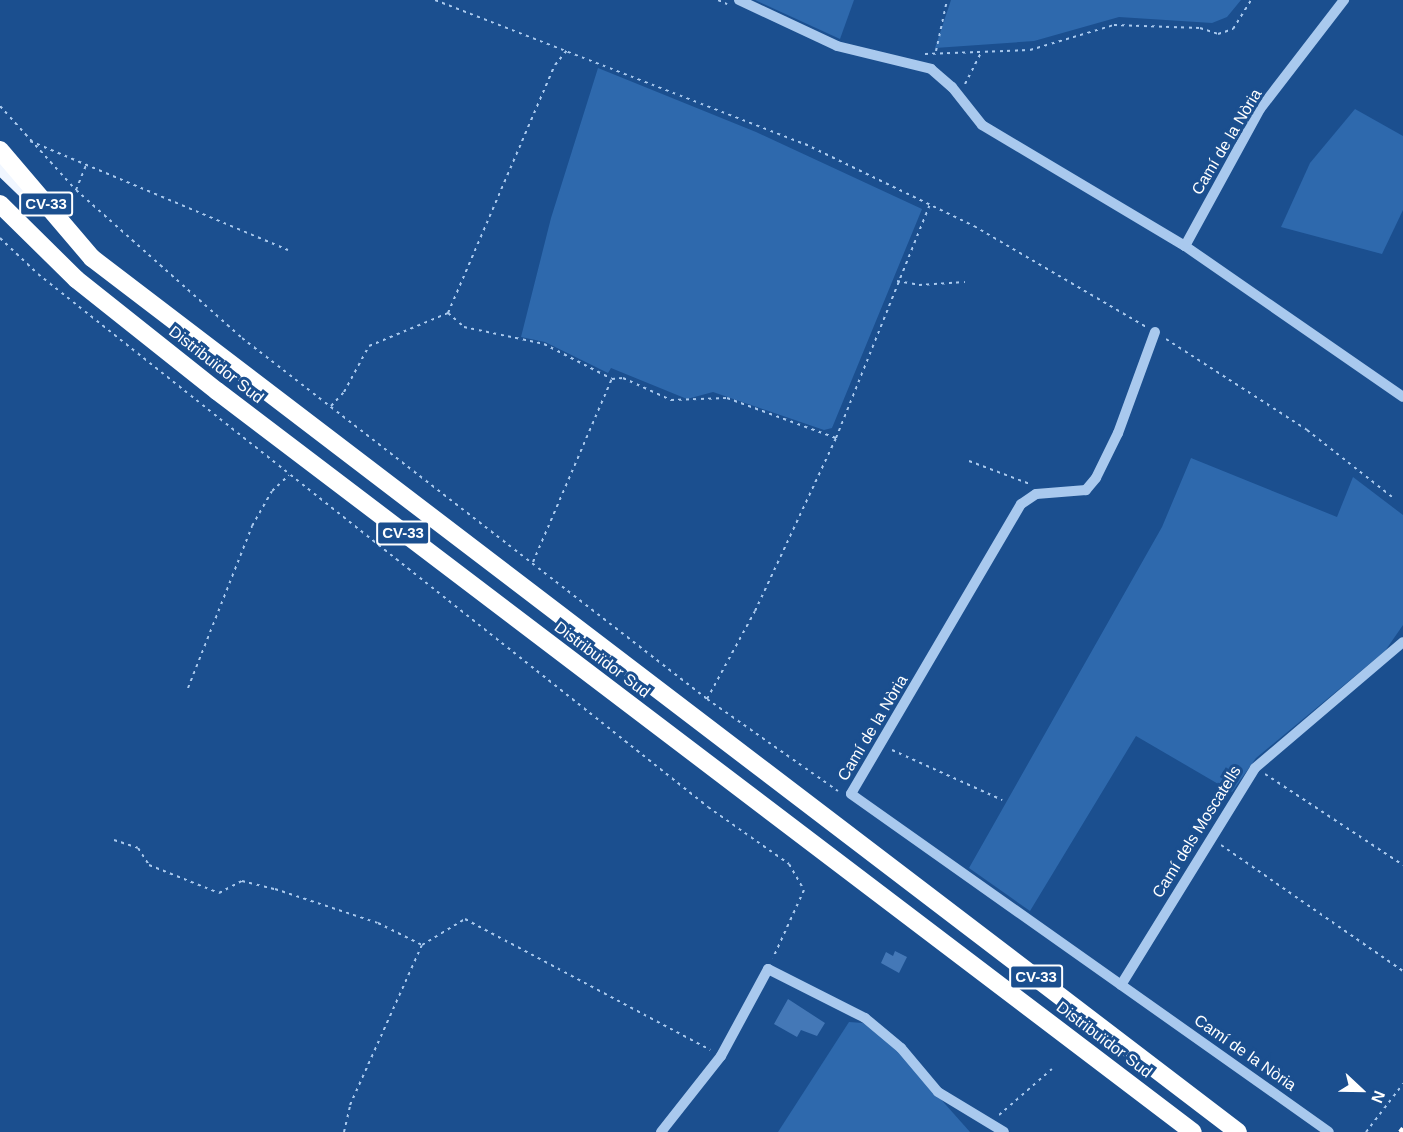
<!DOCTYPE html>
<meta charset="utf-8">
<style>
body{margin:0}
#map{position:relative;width:1403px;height:1132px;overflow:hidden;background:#1b4f8f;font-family:Arial,sans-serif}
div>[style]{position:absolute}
.green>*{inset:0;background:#2e69ad}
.building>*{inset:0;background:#4478b7}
.path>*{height:2px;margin-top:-1px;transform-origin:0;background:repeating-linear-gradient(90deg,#a9c9ee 0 3px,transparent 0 7.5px)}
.minor>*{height:10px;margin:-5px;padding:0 5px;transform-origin:5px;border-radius:5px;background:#a9c9ee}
.major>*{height:15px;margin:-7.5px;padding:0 7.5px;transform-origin:7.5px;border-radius:7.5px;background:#f0f6ff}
.highway>*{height:18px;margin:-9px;padding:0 9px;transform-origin:9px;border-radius:9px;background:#fff}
.rail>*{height:4.5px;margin-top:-2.25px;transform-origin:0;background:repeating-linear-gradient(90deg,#fff 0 10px,transparent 0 14.5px)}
span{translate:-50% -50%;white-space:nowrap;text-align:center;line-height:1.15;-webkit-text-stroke:6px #1b4f8f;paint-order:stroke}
.shield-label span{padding:2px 4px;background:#1b4f8f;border:2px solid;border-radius:4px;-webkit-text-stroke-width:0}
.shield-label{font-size:15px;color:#fff;font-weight:700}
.street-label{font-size:16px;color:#fff}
.north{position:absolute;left:1331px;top:1060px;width:60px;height:60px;-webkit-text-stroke:4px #1b4f8f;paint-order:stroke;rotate:112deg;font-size:16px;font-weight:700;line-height:24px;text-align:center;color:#fff}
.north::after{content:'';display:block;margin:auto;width:21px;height:27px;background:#fff;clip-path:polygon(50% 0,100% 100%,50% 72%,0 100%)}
</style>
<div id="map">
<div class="green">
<div style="clip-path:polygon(755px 0,854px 0,840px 39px)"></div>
<div style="clip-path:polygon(951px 0,1241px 0,1227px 17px,1212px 23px,1119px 17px,1034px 41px,935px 48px)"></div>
<div style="clip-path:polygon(598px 68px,756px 132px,922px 209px,832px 428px,824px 430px,713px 392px,687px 399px,611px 368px,608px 373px,545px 342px,521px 337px,551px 218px)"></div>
<div style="clip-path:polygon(1355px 109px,1403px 136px,1403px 210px,1382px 254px,1281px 227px,1310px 163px)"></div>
<div style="clip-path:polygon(1191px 458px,1337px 517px,1353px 477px,1403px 515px,1403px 625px,1385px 651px,1256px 758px,1232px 792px,1136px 736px,1030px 911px,969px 868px,1162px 527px)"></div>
<div style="clip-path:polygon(849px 1022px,863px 1023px,889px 1041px,970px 1132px,778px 1132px)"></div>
</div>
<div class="building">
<div style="clip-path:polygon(895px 951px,907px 957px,899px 973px,881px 963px,886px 952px,893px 956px)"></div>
<div style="clip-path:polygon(788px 999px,825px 1023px,817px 1036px,801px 1030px,797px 1037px,774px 1024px)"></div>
</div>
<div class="path">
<div style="left:435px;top:0;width:397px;rotate:21.3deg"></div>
<div style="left:805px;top:144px;width:188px;rotate:25.9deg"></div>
<div style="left:974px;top:226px;width:199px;rotate:30.4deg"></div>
<div style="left:718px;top:0;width:10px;rotate:24deg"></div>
<div style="left:936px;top:51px;width:52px;rotate:-77.8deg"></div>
<div style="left:925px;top:54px;width:105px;rotate:-2.2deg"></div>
<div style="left:1030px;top:50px;width:88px;rotate:-16.6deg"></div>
<div style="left:1114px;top:25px;width:86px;rotate:2deg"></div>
<div style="left:1200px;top:28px;width:19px;rotate:18deg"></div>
<div style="left:1218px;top:34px;width:16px;rotate:-18deg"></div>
<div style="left:1233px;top:29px;width:34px;rotate:-58deg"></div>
<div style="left:965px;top:84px;width:36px;rotate:-63deg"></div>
<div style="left:0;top:106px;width:113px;rotate:47.9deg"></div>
<div style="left:76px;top:190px;width:222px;rotate:41.7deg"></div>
<div style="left:242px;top:338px;width:589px;rotate:37.82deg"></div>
<div style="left:707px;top:699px;width:160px;rotate:35.1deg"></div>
<div style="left:30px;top:141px;width:280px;rotate:22.9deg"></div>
<div style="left:76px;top:190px;width:29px;rotate:-68deg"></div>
<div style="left:0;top:238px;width:52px;rotate:43.5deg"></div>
<div style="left:38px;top:274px;width:856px;rotate:38.5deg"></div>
<div style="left:708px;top:807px;width:99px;rotate:35.1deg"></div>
<div style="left:789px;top:864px;width:30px;rotate:60deg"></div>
<div style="left:804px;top:890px;width:75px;rotate:114.5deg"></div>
<div style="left:897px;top:281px;width:22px;rotate:10deg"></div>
<div style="left:919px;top:285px;width:46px;rotate:-3.7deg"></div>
<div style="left:448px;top:313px;width:21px;rotate:41deg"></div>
<div style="left:464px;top:327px;width:82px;rotate:12deg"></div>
<div style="left:544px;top:344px;width:76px;rotate:27.2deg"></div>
<div style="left:612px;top:379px;width:11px;rotate:-5deg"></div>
<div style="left:623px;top:378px;width:53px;rotate:24.6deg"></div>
<div style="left:671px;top:400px;width:56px;rotate:-2deg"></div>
<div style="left:727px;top:398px;width:116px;rotate:20.2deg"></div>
<div style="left:1166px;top:339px;width:168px;rotate:32.8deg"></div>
<div style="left:1307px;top:430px;width:108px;rotate:38.2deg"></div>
<div style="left:331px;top:406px;width:19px;rotate:-47deg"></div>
<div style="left:344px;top:392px;width:52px;rotate:-61.5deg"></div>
<div style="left:369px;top:346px;width:86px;rotate:-22.7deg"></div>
<div style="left:448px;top:313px;width:270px;rotate:-66.7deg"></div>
<div style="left:555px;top:65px;width:22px;rotate:-51deg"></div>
<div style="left:969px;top:461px;width:65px;rotate:20.7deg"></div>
<div style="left:533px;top:562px;width:199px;rotate:-66.7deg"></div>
<div style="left:188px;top:688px;width:174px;rotate:-68.4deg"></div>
<div style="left:252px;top:526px;width:40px;rotate:-60.3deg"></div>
<div style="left:272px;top:491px;width:23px;rotate:-43deg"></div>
<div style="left:707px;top:699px;width:100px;rotate:-61.4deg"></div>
<div style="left:755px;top:611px;width:191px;rotate:-64.9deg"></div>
<div style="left:836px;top:438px;width:252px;rotate:-68.1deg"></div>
<div style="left:892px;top:750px;width:121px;rotate:24.4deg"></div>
<div style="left:1265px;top:774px;width:165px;rotate:33.4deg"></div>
<div style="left:114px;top:840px;width:25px;rotate:18deg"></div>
<div style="left:138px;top:848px;width:20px;rotate:57deg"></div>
<div style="left:149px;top:865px;width:75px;rotate:21.8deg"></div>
<div style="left:219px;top:893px;width:26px;rotate:-28deg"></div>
<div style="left:242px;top:881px;width:34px;rotate:14deg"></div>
<div style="left:275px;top:889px;width:108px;rotate:18.3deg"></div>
<div style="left:378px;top:923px;width:49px;rotate:26.6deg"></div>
<div style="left:422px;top:945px;width:50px;rotate:-31.2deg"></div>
<div style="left:465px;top:919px;width:278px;rotate:28.1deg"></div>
<div style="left:1221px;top:845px;width:221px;rotate:34.7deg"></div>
<div style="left:999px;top:1115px;width:70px;rotate:-41deg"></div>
<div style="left:344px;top:1132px;width:28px;rotate:-77deg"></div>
<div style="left:350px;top:1105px;width:175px;rotate:-65.8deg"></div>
<div style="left:1366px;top:1132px;width:61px;rotate:-52.4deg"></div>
</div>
<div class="minor">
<div style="left:739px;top:0;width:108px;rotate:25.1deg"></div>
<div style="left:837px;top:46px;width:97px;rotate:13.7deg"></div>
<div style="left:931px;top:69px;width:28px;rotate:41deg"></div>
<div style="left:952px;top:87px;width:48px;rotate:51.7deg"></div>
<div style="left:982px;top:125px;width:236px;rotate:30.8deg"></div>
<div style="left:1185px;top:246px;width:265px;rotate:34.7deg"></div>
<div style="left:1185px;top:246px;width:156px;rotate:-61.3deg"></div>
<div style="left:1260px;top:109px;width:138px;rotate:-52.4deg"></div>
<div style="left:1155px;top:332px;width:108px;rotate:110.1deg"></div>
<div style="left:1118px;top:433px;width:50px;rotate:116.1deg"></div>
<div style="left:1096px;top:478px;width:16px;rotate:130deg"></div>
<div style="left:1086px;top:490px;width:50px;rotate:175.4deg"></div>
<div style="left:1036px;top:494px;width:18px;rotate:146deg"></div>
<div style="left:1021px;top:504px;width:336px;rotate:120.4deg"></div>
<div style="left:851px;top:794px;width:585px;rotate:35.26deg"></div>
<div style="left:1121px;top:985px;width:255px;rotate:-58.3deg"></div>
<div style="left:1255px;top:768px;width:194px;rotate:-40.4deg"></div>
<div style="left:661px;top:1132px;width:97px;rotate:-51.7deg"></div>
<div style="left:721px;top:1056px;width:99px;rotate:-61.6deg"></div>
<div style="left:768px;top:969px;width:109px;rotate:26.8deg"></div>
<div style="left:865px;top:1018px;width:47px;rotate:39.8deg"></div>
<div style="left:901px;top:1048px;width:57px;rotate:49.9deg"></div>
<div style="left:938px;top:1092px;width:77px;rotate:31.2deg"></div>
</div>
<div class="major">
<div style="left:0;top:167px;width:43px;rotate:44.1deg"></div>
</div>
<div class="highway">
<div style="left:0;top:150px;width:142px;rotate:49.6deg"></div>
<div style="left:92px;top:258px;width:1441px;rotate:37.33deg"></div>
<div style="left:0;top:204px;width:107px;rotate:44.6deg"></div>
<div style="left:76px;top:279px;width:180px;rotate:38.5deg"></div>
<div style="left:217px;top:391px;width:1225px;rotate:37.21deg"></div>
</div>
<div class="rail">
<div style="left:1400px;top:1132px;width:5px;rotate:-53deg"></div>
</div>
<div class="shield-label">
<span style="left:46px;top:204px">CV-33</span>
<span style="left:403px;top:533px">CV-33</span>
<span style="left:1036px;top:977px">CV-33</span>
</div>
<div class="street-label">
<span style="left:1227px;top:142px;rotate:-59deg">Camí de la Nòria</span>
<span style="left:216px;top:365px;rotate:38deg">Distribuïdor Sud</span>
<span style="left:602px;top:660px;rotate:37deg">Distribuïdor Sud</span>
<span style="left:873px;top:728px;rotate:-59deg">Camí de la Nòria</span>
<span style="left:1197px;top:832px;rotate:-58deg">Camí dels Moscatells</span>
<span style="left:1104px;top:1040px;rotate:37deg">Distribuïdor Sud</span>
<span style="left:1245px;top:1053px;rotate:35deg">Camí de la Nòria</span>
</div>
<div class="north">N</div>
</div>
